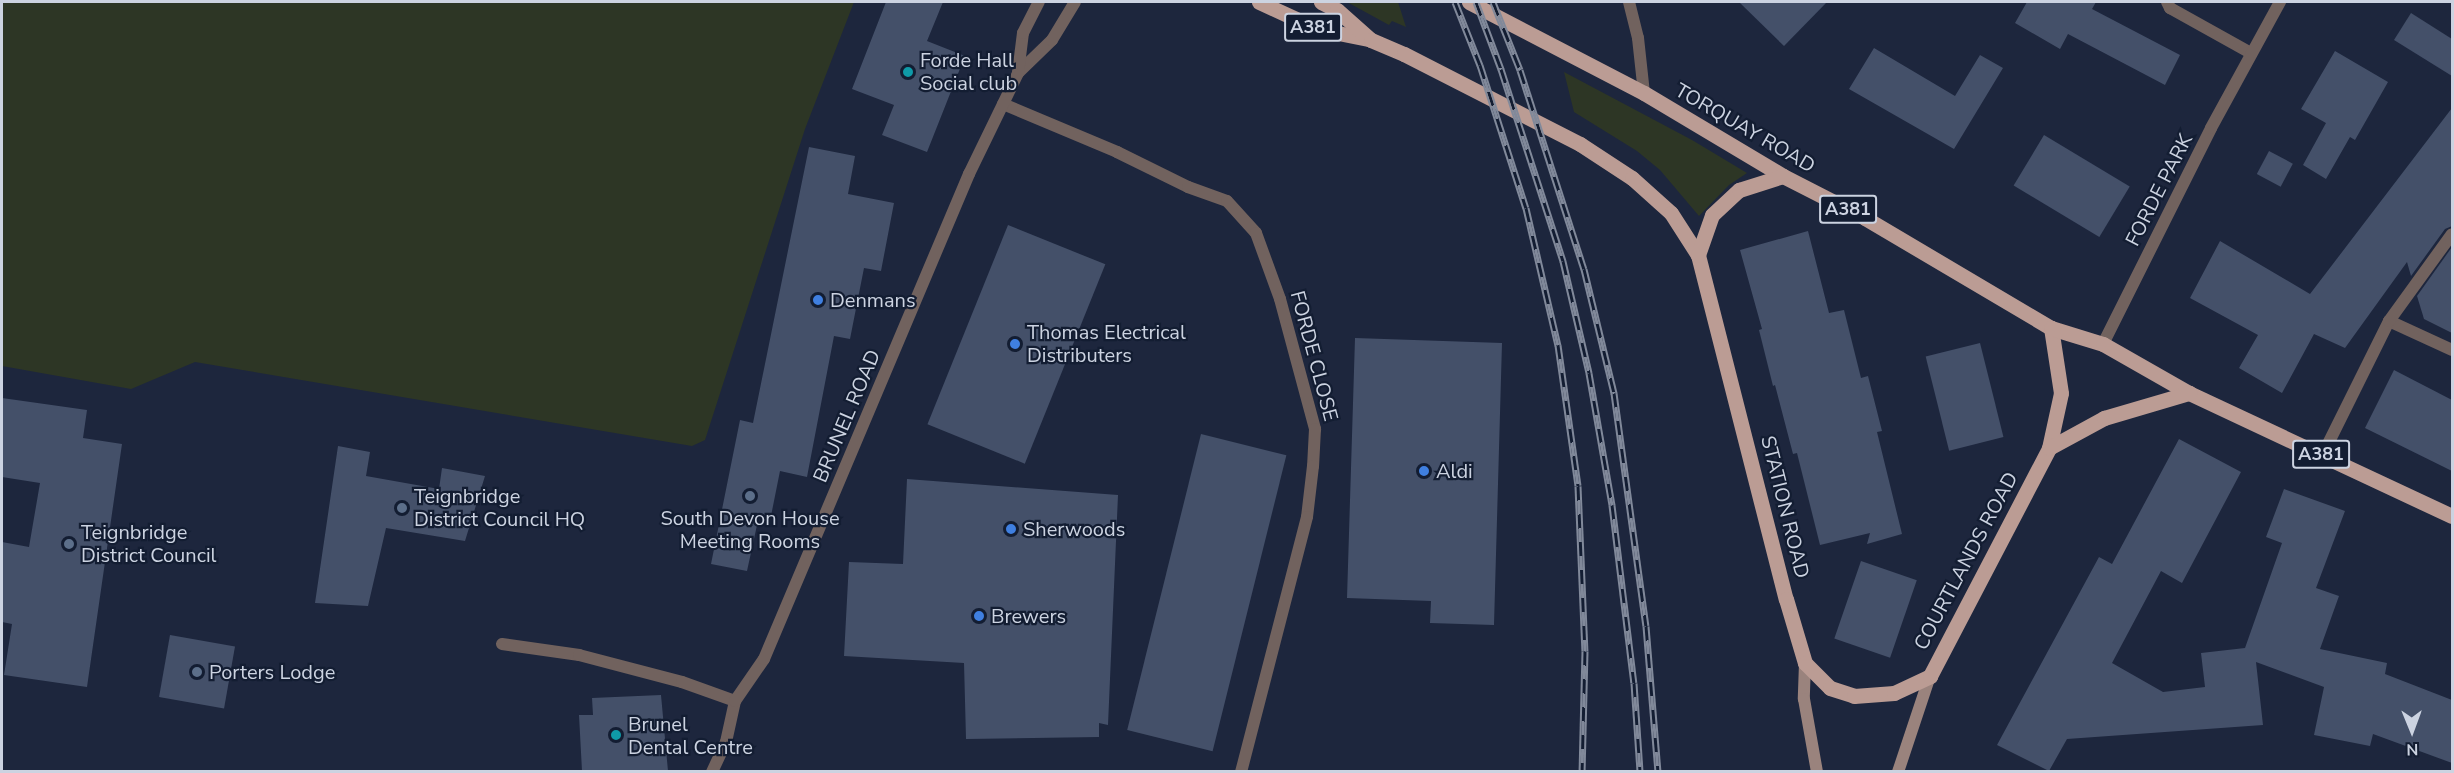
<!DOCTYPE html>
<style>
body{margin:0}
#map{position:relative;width:2454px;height:773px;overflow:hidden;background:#1d263d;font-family:"Nunito Sans",sans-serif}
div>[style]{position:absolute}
.green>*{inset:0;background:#2d3625}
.building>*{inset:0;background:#445069;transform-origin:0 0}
.street>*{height:12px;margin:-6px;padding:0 6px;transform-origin:6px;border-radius:6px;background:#71625e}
.secondary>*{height:12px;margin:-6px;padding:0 6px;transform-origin:6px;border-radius:6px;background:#9a837d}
.primary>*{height:15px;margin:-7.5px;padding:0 7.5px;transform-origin:7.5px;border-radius:7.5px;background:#bb9c94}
.rail>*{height:7px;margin-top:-3.5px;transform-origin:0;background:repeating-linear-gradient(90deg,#131d32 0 14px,#81899a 0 28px);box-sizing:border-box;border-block:2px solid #81899a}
.dots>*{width:16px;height:16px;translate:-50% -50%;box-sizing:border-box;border:3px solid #131d32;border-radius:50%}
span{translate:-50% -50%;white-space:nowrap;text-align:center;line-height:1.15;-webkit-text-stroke:4.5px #131d32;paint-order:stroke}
.shield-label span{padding:2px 4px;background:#131d32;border:2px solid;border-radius:4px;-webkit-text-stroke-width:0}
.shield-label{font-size:18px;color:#ccd3e1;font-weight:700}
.poi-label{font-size:20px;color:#ccd3e1}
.left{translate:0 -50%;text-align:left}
.street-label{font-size:20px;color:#ccd3e1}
.frame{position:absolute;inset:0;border:3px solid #ccd3e1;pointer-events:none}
.north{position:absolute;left:2382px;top:701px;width:60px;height:60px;-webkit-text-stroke:4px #131d32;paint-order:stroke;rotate:179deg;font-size:16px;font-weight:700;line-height:24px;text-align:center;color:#ccd3e1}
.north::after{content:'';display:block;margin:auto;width:21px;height:27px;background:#ccd3e1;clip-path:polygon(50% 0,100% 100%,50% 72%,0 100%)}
</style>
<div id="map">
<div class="green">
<div style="clip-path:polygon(2px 2px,854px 2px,805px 129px,705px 440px,692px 446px,195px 362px,131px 389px,2px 366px)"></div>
<div style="clip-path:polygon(1347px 2px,1398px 2px,1406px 27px,1392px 21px,1389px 25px)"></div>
<div style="clip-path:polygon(1564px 72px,1692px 140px,1747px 173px,1729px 185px,1699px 216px,1660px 170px,1637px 151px,1574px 112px)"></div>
</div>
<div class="building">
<div style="clip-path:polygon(886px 2px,943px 2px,927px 41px,965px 56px,927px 152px,882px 135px,894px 105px,852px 89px)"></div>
<div style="clip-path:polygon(1739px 2px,1827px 2px,1784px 46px)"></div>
<div style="clip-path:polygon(2027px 2px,2096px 2px,2092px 9px,2180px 55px,2165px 85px,2068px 34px,2060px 49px,2015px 23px)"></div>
<div style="clip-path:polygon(2411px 13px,2452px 39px,2452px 76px,2394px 40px)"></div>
<div style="clip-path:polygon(1874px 48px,1955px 96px,1980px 55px,2003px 68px,1954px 149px,1849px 89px)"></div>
<div style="clip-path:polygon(2335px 51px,2388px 82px,2355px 140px,2350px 137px,2326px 179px,2303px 165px,2326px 123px,2301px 109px)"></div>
<div style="clip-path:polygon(2452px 108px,2452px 226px,2445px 229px,2411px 276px,2407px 262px,2345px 348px,2314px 334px,2282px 393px,2239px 368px,2258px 335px,2190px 298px,2220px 241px,2310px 294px)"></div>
<div style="left:2044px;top:135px;width:100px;height:59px;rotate:31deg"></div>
<div style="clip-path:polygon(809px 147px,855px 156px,848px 194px,894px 203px,881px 271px,864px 268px,850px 339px,834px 336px,807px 477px,780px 471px,771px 516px,759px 516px,747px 571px,711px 564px,740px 420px,753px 423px)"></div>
<div style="left:2269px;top:151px;width:27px;height:26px;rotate:28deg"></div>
<div style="left:1008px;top:225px;width:105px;height:215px;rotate:22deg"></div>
<div style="clip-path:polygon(1808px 231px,1829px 313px,1844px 310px,1861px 378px,1868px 376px,1882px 431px,1877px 432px,1902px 534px,1867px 544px,1870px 533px,1820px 545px,1797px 453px,1793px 454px,1775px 385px,1773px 386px,1759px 330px,1762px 329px,1740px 250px)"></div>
<div style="clip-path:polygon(2452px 247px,2452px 333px,2424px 319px,2417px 296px)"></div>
<div style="clip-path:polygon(1355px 338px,1502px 343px,1494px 625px,1430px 623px,1431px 601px,1347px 598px)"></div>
<div style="left:1980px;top:343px;width:97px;height:56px;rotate:76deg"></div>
<div style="clip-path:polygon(2394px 370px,2452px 400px,2452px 471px,2365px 428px)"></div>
<div style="clip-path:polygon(2px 398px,87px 410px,83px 438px,122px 444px,87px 687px,4px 675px,12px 624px,2px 622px,2px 542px,29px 547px,40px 483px,2px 477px)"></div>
<div style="left:1201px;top:434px;width:88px;height:305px;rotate:14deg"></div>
<div style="clip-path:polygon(2179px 439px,2241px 472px,2182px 583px,2161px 571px,2112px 663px,2163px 692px,2205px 687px,2201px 653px,2245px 648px,2282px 543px,2266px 537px,2284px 489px,2345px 511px,2316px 588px,2339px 596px,2320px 649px,2387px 663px,2385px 674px,2452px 700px,2452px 763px,2373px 734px,2370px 746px,2314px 735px,2324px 687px,2256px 662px,2263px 725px,2067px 739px,2049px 771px,1997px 745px,2099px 557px,2112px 564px)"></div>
<div style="clip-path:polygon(338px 446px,370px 452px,366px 476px,439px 489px,442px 468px,485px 476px,465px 541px,386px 528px,368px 606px,315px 603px)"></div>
<div style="clip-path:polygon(907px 479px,1118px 495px,1108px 725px,1099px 723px,1099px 737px,966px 739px,964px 663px,844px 656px,849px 562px,903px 564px)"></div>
<div style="left:1861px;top:561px;width:59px;height:82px;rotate:19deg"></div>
<div style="left:170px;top:635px;width:66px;height:63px;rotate:10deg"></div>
<div style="clip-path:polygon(661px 695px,668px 771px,582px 771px,579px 715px,593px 715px,592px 698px)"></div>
</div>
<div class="street">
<div style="left:1629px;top:2px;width:37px;rotate:76deg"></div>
<div style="left:1638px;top:38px;width:55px;rotate:83.8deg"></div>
<div style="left:2167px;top:2px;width:7px;rotate:63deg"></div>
<div style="left:2170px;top:8px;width:93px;rotate:29.1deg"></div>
<div style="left:1018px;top:73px;width:47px;rotate:-44.1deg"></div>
<div style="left:1052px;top:40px;width:44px;rotate:-58.8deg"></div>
<div style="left:1003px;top:104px;width:124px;rotate:22.8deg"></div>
<div style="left:1117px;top:152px;width:79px;rotate:26.2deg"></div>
<div style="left:1188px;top:187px;width:41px;rotate:19.7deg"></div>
<div style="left:1227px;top:201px;width:43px;rotate:47.8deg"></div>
<div style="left:1256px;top:233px;width:70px;rotate:70deg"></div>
<div style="left:1280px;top:299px;width:135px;rotate:74.9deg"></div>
<div style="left:1315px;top:429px;width:37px;rotate:93deg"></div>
<div style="left:1313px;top:466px;width:51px;rotate:96.7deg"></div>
<div style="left:1307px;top:517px;width:263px;rotate:104.5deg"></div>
<div style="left:2389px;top:321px;width:69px;rotate:24.7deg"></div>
<div style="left:2103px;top:344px;width:241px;rotate:-63.4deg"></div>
<div style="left:2211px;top:128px;width:144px;rotate:-61.3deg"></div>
<div style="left:2323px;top:454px;width:148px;rotate:-63.6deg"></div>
<div style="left:2389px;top:321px;width:107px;rotate:-54.1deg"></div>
<div style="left:502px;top:644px;width:78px;rotate:8.1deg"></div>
<div style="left:579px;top:655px;width:106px;rotate:14.7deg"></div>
<div style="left:682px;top:682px;width:56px;rotate:19.7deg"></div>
<div style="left:712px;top:772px;width:33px;rotate:-65deg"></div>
<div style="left:726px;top:742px;width:42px;rotate:-77.6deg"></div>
<div style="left:735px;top:701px;width:51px;rotate:-55.4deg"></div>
<div style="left:764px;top:659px;width:527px;rotate:-67.09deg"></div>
<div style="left:969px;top:174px;width:112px;rotate:-64.1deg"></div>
<div style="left:1018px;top:73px;width:40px;rotate:-82.9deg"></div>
<div style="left:1023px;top:33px;width:35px;rotate:-63deg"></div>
</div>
<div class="secondary">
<div style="left:1805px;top:663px;width:36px;rotate:92deg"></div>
<div style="left:1804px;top:699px;width:74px;rotate:79.9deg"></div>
<div style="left:1898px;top:772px;width:101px;rotate:-71.6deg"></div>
</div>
<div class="primary">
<div style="left:1259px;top:2px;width:65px;rotate:24.6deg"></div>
<div style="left:1318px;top:29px;width:51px;rotate:11.3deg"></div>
<div style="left:1321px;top:2px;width:18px;rotate:27deg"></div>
<div style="left:1337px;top:10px;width:45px;rotate:41.4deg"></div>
<div style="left:1371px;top:40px;width:36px;rotate:23deg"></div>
<div style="left:1404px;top:54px;width:198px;rotate:27.1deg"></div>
<div style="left:1580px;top:144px;width:62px;rotate:33.2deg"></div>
<div style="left:1632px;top:178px;width:52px;rotate:41.9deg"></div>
<div style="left:1671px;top:213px;width:50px;rotate:57.3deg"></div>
<div style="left:1698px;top:255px;width:355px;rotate:75.7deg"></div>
<div style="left:1786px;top:599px;width:67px;rotate:73.5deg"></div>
<div style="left:1805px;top:663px;width:35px;rotate:45deg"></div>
<div style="left:1830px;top:688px;width:25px;rotate:18deg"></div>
<div style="left:1854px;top:696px;width:40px;rotate:-4.3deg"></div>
<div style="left:1894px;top:693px;width:40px;rotate:-25deg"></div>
<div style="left:1930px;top:676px;width:257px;rotate:-62.4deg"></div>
<div style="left:2049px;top:448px;width:56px;rotate:-77.7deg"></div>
<div style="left:2061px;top:393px;width:66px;rotate:-98.7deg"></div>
<div style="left:1469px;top:2px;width:197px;rotate:27.5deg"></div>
<div style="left:1644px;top:93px;width:162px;rotate:30.8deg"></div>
<div style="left:1783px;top:176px;width:92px;rotate:27.1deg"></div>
<div style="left:1865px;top:218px;width:216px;rotate:30.6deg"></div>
<div style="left:2051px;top:328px;width:54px;rotate:17.1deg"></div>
<div style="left:2103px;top:344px;width:99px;rotate:29.7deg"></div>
<div style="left:2189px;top:393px;width:290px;rotate:25.1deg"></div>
<div style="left:1698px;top:255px;width:42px;rotate:-70.7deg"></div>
<div style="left:1712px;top:215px;width:37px;rotate:-43deg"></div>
<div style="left:1739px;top:190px;width:46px;rotate:-17.7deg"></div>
<div style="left:2049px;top:448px;width:63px;rotate:-28.6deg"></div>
<div style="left:2104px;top:418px;width:89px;rotate:-16.4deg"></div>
</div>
<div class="rail">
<div style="left:1455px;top:2px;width:68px;rotate:68.4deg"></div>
<div style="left:1480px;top:65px;width:150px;rotate:72.2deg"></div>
<div style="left:1526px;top:208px;width:141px;rotate:76.9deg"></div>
<div style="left:1558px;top:345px;width:142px;rotate:81.9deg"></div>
<div style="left:1578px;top:486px;width:165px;rotate:87.6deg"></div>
<div style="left:1585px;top:651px;width:121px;rotate:91.4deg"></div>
<div style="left:1476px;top:2px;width:72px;rotate:69.5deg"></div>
<div style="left:1501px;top:69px;width:202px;rotate:72.1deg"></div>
<div style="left:1563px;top:261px;width:115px;rotate:76.9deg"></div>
<div style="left:1589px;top:373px;width:134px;rotate:80.1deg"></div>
<div style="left:1612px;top:505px;width:179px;rotate:83deg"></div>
<div style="left:1634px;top:683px;width:89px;rotate:86.1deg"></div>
<div style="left:1493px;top:2px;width:73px;rotate:68.3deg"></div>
<div style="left:1520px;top:70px;width:209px;rotate:72.2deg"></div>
<div style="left:1584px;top:269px;width:128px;rotate:76.4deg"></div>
<div style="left:1614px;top:393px;width:235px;rotate:82.2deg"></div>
<div style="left:1646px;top:626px;width:146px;rotate:85.3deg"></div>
</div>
<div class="dots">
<div style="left:908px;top:72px;background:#0f9aa8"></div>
<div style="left:818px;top:300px;background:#3f7fe0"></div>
<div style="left:1015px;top:344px;background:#3f7fe0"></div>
<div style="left:1424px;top:471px;background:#3f7fe0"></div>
<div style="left:750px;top:496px;background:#5c6f8a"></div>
<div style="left:402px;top:508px;background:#5c6f8a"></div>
<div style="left:1011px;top:529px;background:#3f7fe0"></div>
<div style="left:69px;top:544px;background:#5c6f8a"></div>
<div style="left:979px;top:616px;background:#3f7fe0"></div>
<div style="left:197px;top:672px;background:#5c6f8a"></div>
<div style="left:616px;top:735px;background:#0f9aa8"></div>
</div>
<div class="shield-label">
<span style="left:1313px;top:27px">A381</span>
<span style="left:1848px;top:209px">A381</span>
<span style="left:2321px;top:454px">A381</span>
</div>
<div class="poi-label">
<span class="left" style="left:920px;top:72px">Forde Hall<br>Social club</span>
<span class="left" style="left:830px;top:300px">Denmans</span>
<span class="left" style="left:1027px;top:344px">Thomas Electrical<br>Distributers</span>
<span class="left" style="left:1436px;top:471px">Aldi</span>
<span class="left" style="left:414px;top:508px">Teignbridge<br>District Council HQ</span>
<span style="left:750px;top:530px">South Devon House<br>Meeting Rooms</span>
<span class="left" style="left:1023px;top:529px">Sherwoods</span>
<span class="left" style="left:81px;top:544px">Teignbridge<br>District Council</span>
<span class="left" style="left:991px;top:616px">Brewers</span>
<span class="left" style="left:209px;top:672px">Porters Lodge</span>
<span class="left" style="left:628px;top:736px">Brunel<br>Dental Centre</span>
</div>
<div class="street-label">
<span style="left:1745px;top:128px;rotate:30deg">TORQUAY ROAD</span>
<span style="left:2159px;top:190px;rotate:-63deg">FORDE PARK</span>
<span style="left:1314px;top:356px;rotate:75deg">FORDE CLOSE</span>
<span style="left:847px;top:416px;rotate:-67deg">BRUNEL ROAD</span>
<span style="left:1785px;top:507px;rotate:76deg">STATION ROAD</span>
<span style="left:1966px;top:561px;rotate:-62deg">COURTLANDS ROAD</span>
</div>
<div class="frame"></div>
<div class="north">N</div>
</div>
